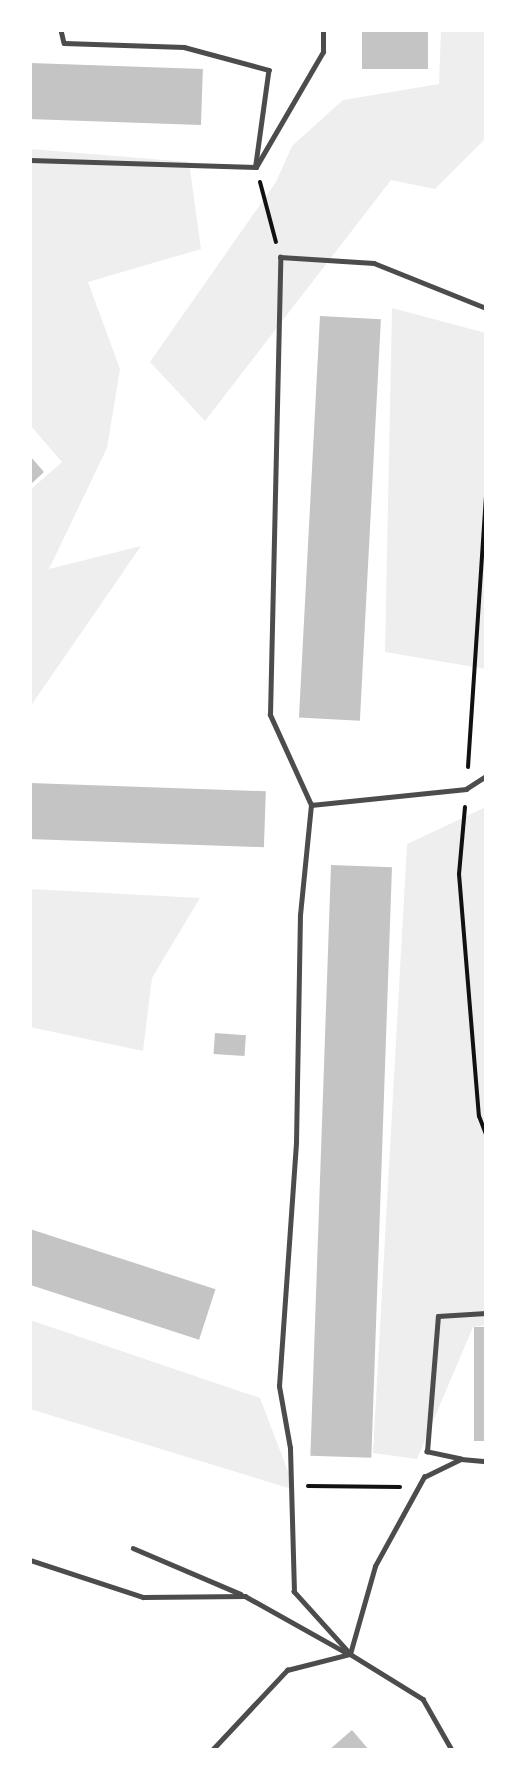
<!DOCTYPE html>
<style>
body{margin:0}
#map{position:relative;width:516px;height:1780px;overflow:hidden;background:#fff;font-family:Merriweather,serif}
div>[style]{position:absolute}
.green>*{inset:0;background:#eee}
.building>*{inset:0;background:#c4c4c4;transform-origin:0 0}
.path>*{height:4px;margin:-2px;padding:0 2px;transform-origin:2px;border-radius:2px;background:#111}
.service>*{height:4.5px;margin:-2.25px;padding:0 2.25px;transform-origin:2.25px;border-radius:2.25px;background:#4c4c4c}
span{translate:-50% -50%;white-space:nowrap;text-align:center;line-height:1.15;-webkit-text-stroke:5px #fff;paint-order:stroke}
.frame{position:absolute;inset:0;border:32px solid #fff;pointer-events:none}
</style>
<div id="map">
<div class="green">
<div style="clip-path:polygon(441px 30px,486px 30px,486px 138px,435px 189px,391px 180px,205px 421px,150px 362px,276px 182px,292px 146px,343px 100px,439px 84px)"></div>
<div style="clip-path:polygon(30px 149px,189px 162px,201px 249px,88px 282px,120px 369px,107px 448px,49px 569px,141px 546px,30px 707px,30px 490px,62px 462px,30px 425px)"></div>
<div style="clip-path:polygon(392px 308px,486px 333px,486px 669px,385px 652px)"></div>
<div style="clip-path:polygon(486px 807px,486px 1325px,473px 1327px,417px 1459px,373px 1453px,407px 844px)"></div>
<div style="clip-path:polygon(30px 889px,200px 898px,152px 978px,143px 1051px,30px 1027px)"></div>
<div style="clip-path:polygon(30px 1320px,260px 1398px,295px 1490px,30px 1409px)"></div>
</div>
<div class="building">
<div style="left:362px;top:30px;width:66px;height:39px"></div>
<div style="left:30px;top:63px;width:173px;height:56px;rotate:2deg"></div>
<div style="left:320px;top:316px;width:61px;height:402px;rotate:3deg"></div>
<div style="clip-path:polygon(30px 456px,44px 472px,30px 485px)"></div>
<div style="left:30px;top:783px;width:236px;height:56px;rotate:2deg"></div>
<div style="left:331px;top:865px;width:61px;height:591px;rotate:2deg"></div>
<div style="left:215px;top:1033px;width:31px;height:21px;rotate:4deg"></div>
<div style="left:30px;top:1229px;width:195px;height:53px;rotate:18deg"></div>
<div style="left:486px;top:1327px;width:114px;height:12px;rotate:90deg"></div>
<div style="clip-path:polygon(352px 1730px,369px 1750px,329px 1750px)"></div>
</div>
<div class="path">
<div style="left:260px;top:182px;width:62px;rotate:75.1deg"></div>
<div style="left:468px;top:767px;width:270px;rotate:-86.2deg"></div>
<div style="left:465px;top:807px;width:67px;rotate:95.1deg"></div>
<div style="left:459px;top:874px;width:243px;rotate:85.3deg"></div>
<div style="left:479px;top:1116px;width:19px;rotate:69deg"></div>
<div style="left:308px;top:1486px;width:92px;rotate:0.6deg"></div>
</div>
<div class="service">
<div style="left:61px;top:30px;width:13px;rotate:77deg"></div>
<div style="left:64px;top:43px;width:120px;rotate:1.9deg"></div>
<div style="left:184px;top:47px;width:88px;rotate:15.1deg"></div>
<div style="left:269px;top:70px;width:95px;rotate:97.9deg"></div>
<div style="left:30px;top:160px;width:226px;rotate:1.8deg"></div>
<div style="left:256px;top:167px;width:133px;rotate:-59.8deg"></div>
<div style="left:323px;top:52px;width:22px;rotate:-90deg"></div>
<div style="left:311px;top:805px;width:99px;rotate:-114.5deg"></div>
<div style="left:270px;top:715px;width:458px;rotate:-88.7deg"></div>
<div style="left:280px;top:257px;width:94px;rotate:3.7deg"></div>
<div style="left:374px;top:263px;width:121px;rotate:21.9deg"></div>
<div style="left:461px;top:1459px;width:35px;rotate:-168deg"></div>
<div style="left:427px;top:1452px;width:136px;rotate:-85.4deg"></div>
<div style="left:438px;top:1316px;width:48px;rotate:-3.6deg"></div>
<div style="left:133px;top:1548px;width:117px;rotate:23.1deg"></div>
<div style="left:30px;top:1560px;width:119px;rotate:18.1deg"></div>
<div style="left:143px;top:1597px;width:102px;rotate:-0.6deg"></div>
<div style="left:245px;top:1596px;width:115px;rotate:29.2deg"></div>
<div style="left:350px;top:1654px;width:84px;rotate:-132.1deg"></div>
<div style="left:294px;top:1592px;width:144px;rotate:-91.6deg"></div>
<div style="left:290px;top:1448px;width:63px;rotate:-100.1deg"></div>
<div style="left:279px;top:1386px;width:244px;rotate:-86deg"></div>
<div style="left:296px;top:1143px;width:228px;rotate:-89deg"></div>
<div style="left:300px;top:915px;width:111px;rotate:-84.3deg"></div>
<div style="left:311px;top:805px;width:156px;rotate:-5.9deg"></div>
<div style="left:466px;top:789px;width:24px;rotate:-33deg"></div>
<div style="left:350px;top:1654px;width:91px;rotate:-74.1deg"></div>
<div style="left:375px;top:1566px;width:102px;rotate:-61.2deg"></div>
<div style="left:424px;top:1477px;width:41px;rotate:-25.9deg"></div>
<div style="left:461px;top:1459px;width:25px;rotate:5deg"></div>
<div style="left:212px;top:1750px;width:110px;rotate:-46.8deg"></div>
<div style="left:287px;top:1670px;width:65px;rotate:-14.3deg"></div>
<div style="left:350px;top:1654px;width:86px;rotate:31.7deg"></div>
<div style="left:423px;top:1699px;width:59px;rotate:60.4deg"></div>
</div>
<div class="frame"></div>
</div>
